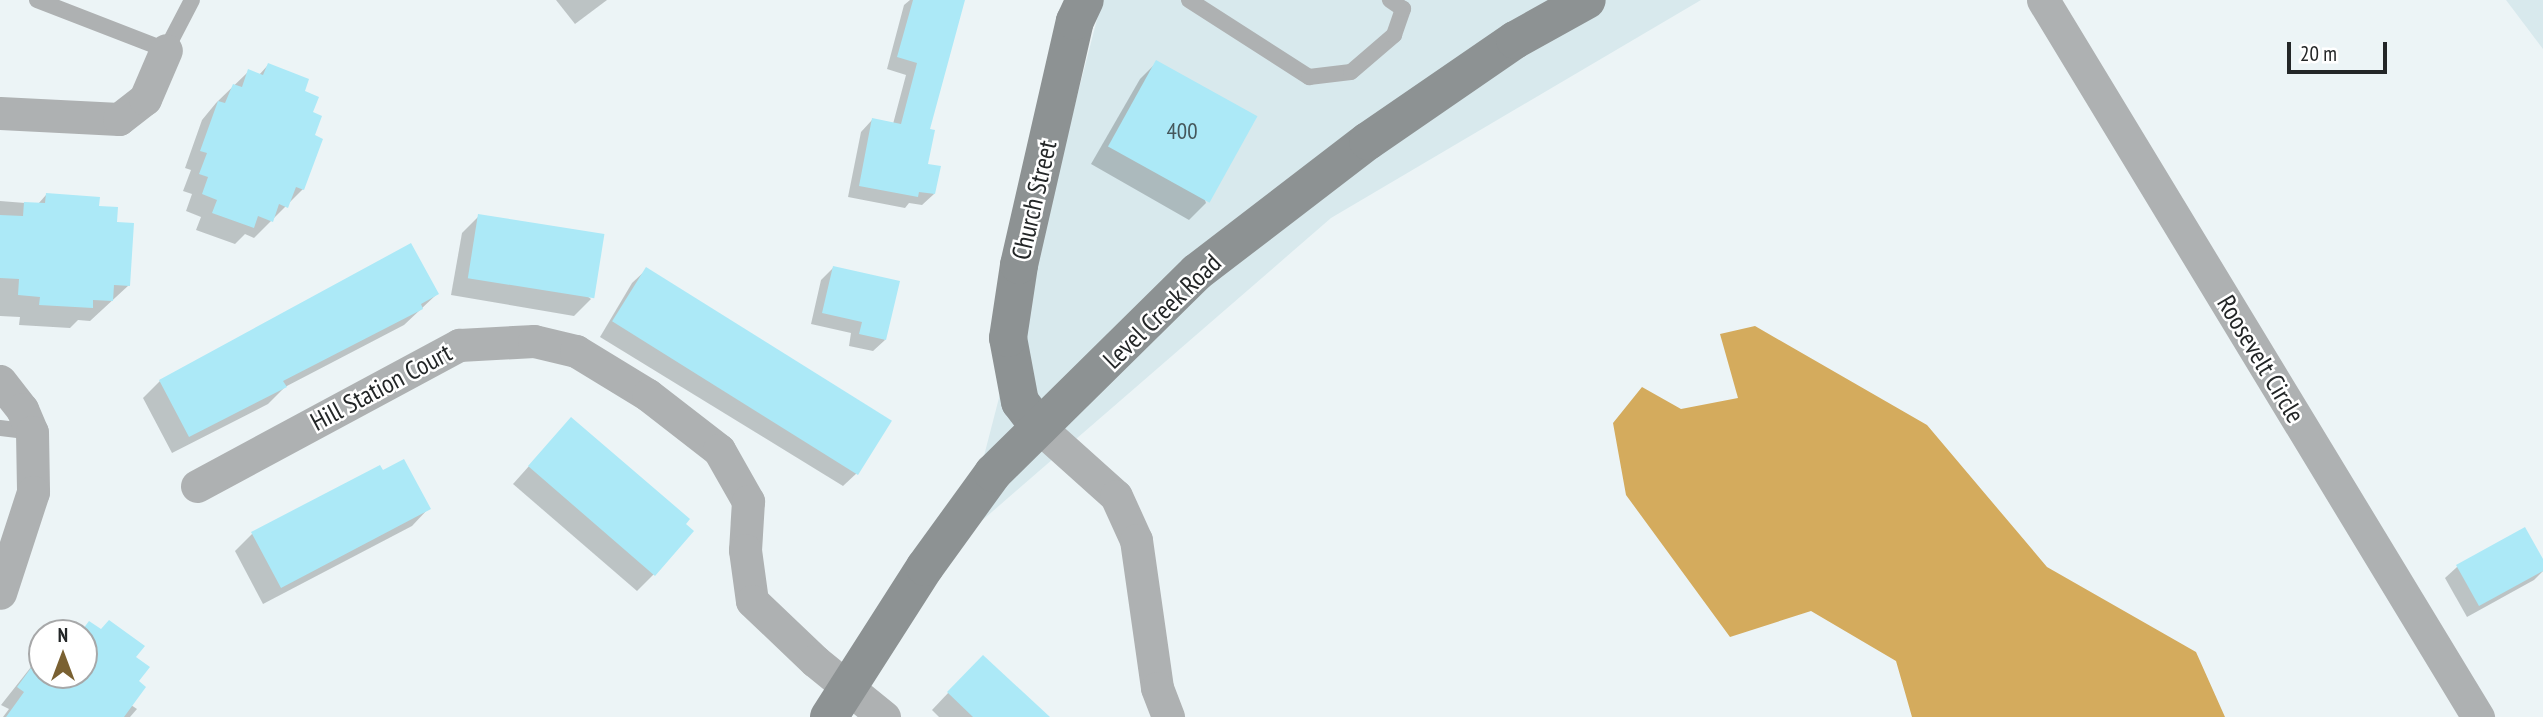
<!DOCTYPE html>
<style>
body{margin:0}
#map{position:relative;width:2543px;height:717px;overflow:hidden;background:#ecf4f6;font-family:"PT Sans Narrow",sans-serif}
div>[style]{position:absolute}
.built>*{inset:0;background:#d8e9ed}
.forest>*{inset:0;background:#d4ab5d}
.shadow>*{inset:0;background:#0003}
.building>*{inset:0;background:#ace9f7;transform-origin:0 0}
.lane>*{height:16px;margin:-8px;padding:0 8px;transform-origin:8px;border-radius:8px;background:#aeb1b2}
.street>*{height:33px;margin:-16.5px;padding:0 16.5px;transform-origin:16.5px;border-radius:16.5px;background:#aeb1b2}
.secondary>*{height:38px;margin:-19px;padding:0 19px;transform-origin:19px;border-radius:19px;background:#8d9293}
span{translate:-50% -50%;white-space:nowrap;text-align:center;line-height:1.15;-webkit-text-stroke:5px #fff;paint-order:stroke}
.number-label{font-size:23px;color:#45575b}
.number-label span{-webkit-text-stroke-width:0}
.street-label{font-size:26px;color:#232627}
.north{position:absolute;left:28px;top:619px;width:70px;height:70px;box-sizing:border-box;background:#fff;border:2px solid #a7a8a9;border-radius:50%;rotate:0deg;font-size:19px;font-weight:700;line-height:28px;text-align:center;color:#232627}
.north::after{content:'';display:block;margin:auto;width:24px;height:32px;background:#7a6132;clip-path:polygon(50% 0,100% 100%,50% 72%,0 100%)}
.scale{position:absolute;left:2287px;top:42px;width:100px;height:32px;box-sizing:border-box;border:4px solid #232627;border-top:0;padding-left:9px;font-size:21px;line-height:24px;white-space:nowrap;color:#232627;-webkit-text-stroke:5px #fff;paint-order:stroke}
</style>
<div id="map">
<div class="built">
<div style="clip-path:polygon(1102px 0,1701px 0,1331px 218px,963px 537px)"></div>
<div style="clip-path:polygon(2506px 0,2543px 0,2543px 49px)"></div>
</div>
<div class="forest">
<div style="clip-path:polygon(1755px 326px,1927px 425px,2047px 567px,2196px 652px,2225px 717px,1912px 717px,1896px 661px,1811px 611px,1730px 637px,1626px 495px,1613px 423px,1642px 387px,1681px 409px,1738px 398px,1720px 334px)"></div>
</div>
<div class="shadow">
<div style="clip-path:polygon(556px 0,607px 0,575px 24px)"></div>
<div style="clip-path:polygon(910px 0,964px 0,927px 130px,926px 165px,934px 194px,922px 205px,909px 203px,905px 208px,848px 197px,861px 132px,872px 120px,893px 124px,906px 75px,887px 69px,904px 5px)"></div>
<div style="clip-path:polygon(1157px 62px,1206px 203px,1189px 220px,1091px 164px,1140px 79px)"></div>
<div style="clip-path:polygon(268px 65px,302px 92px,311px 113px,313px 136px,303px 189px,254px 238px,245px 234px,235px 244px,196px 230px,201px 217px,186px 211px,192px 194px,183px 191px,191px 170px,185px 168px,202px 120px,216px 103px,249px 71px,259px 75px)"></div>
<div style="clip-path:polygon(46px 195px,98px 208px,115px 224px,129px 285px,90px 321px,78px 320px,70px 328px,19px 325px,20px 317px,0 316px,0 201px,38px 204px)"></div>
<div style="clip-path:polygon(479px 216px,591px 299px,574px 316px,451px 295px,462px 233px)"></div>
<div style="clip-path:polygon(833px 268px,885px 340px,873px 351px,849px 346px,851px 333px,811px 324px,821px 280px)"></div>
<div style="clip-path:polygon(647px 269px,858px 472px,843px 486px,600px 337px,632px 283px)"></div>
<div style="clip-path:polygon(437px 294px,404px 325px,285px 387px,268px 404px,172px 453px,143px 398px,160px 381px)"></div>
<div style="clip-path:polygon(571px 419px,684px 524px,654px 574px,637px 591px,513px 484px)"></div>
<div style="clip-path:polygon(428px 509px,412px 526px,263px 604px,235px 551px,252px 534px)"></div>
<div style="clip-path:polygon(2543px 563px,2543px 571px,2534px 580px,2467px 617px,2445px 578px,2457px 567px)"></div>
<div style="clip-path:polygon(89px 623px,134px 657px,136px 681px,131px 705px,137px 709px,130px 717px,3px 717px,9px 709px,1px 705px,42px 653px,42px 675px,84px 675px,84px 633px,79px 633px)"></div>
<div style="clip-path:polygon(966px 674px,1047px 717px,939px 717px,932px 710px)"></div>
</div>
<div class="building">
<div style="clip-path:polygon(913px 0,965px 0,930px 129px,935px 130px,928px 164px,941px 166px,935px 194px,919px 192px,918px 197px,859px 186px,872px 118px,901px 124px,917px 63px,897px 57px)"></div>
<div style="left:1156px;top:60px;width:116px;height:99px;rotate:29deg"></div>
<div style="clip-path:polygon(268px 63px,309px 79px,305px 91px,319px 97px,313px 112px,322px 116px,315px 135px,323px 139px,304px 190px,296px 187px,288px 208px,279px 204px,273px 222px,258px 216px,254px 228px,212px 213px,217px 200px,202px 194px,208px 177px,199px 174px,207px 153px,200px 151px,218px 101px,225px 103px,233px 84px,242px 87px,248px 69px,263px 75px)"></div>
<div style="clip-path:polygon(46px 193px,100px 197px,99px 206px,118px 207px,117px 222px,134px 223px,130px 286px,114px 285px,113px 301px,93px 300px,93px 308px,39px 305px,40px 297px,18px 295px,19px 279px,0 278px,0 215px,23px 216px,24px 202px,45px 203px)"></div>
<div style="left:478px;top:214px;width:128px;height:65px;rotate:9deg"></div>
<div style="clip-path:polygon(411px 243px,439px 294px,421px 304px,423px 309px,283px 381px,287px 387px,189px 437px,159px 380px)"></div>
<div style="clip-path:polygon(833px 266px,900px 281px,886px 340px,859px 334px,862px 322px,822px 313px)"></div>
<div style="left:646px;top:267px;width:290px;height:64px;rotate:32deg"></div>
<div style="clip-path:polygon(571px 417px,690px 519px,686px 524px,694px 531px,655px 576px,528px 466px)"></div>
<div style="clip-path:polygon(404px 459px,431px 509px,281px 588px,251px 532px,380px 465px,383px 470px)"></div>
<div style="clip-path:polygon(2525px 527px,2543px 559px,2543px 571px,2479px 606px,2456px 565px)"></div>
<div style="clip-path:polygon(109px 620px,145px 646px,136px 657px,150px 667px,139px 681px,146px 687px,124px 717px,6px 717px,24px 692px,17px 687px,42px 653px,42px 675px,84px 675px,84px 633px,80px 633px,89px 621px,101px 629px)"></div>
<div style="clip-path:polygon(983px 655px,1050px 717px,973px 717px,947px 692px)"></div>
</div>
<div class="lane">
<div style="left:37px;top:0;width:138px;rotate:21.2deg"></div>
<div style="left:166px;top:50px;width:56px;rotate:-62.5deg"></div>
<div style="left:1189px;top:0;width:143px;rotate:32.7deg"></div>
<div style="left:1309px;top:77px;width:42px;rotate:-6.8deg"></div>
<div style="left:1351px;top:72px;width:57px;rotate:-40.7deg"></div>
<div style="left:1394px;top:35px;width:28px;rotate:-71deg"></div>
<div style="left:1403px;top:9px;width:16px;rotate:-145deg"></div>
<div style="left:0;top:428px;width:32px;rotate:7deg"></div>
</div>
<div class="street">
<div style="left:2043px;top:0;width:839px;rotate:58.76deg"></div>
<div style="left:0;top:113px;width:119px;rotate:2.9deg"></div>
<div style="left:119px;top:119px;width:33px;rotate:-38deg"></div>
<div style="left:145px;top:99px;width:53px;rotate:-66.8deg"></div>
<div style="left:0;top:381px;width:36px;rotate:52deg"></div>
<div style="left:22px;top:409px;width:25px;rotate:67deg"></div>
<div style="left:32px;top:432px;width:60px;rotate:89deg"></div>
<div style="left:33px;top:492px;width:106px;rotate:108.1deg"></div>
<div style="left:1039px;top:427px;width:103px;rotate:41.9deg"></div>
<div style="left:1116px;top:496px;width:48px;rotate:65.6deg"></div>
<div style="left:1136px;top:540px;width:149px;rotate:81.9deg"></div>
<div style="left:1157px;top:688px;width:31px;rotate:69deg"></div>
<div style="left:197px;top:486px;width:298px;rotate:-28.3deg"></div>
<div style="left:459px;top:345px;width:75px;rotate:-3.1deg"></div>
<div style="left:534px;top:341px;width:43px;rotate:13.4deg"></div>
<div style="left:576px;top:351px;width:84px;rotate:31.4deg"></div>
<div style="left:648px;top:395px;width:90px;rotate:37.8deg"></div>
<div style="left:719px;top:450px;width:59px;rotate:60.4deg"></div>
<div style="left:748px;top:501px;width:49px;rotate:93.5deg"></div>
<div style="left:745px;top:550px;width:51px;rotate:82.2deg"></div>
<div style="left:752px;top:601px;width:87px;rotate:43.6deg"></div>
<div style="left:815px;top:661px;width:89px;rotate:39.1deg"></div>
</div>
<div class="secondary">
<div style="left:1039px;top:427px;width:31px;rotate:-127deg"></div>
<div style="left:1020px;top:402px;width:65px;rotate:-100.6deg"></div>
<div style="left:1008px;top:338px;width:74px;rotate:-81.4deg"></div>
<div style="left:1019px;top:265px;width:250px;rotate:-77.1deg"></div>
<div style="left:1075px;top:21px;width:23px;rotate:-65deg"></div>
<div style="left:829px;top:717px;width:178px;rotate:-57.4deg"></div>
<div style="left:925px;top:567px;width:116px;rotate:-54.1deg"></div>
<div style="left:993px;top:473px;width:286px;rotate:-44.6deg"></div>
<div style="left:1197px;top:272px;width:215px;rotate:-37.5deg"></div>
<div style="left:1368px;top:141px;width:178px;rotate:-34.5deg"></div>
<div style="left:1515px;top:40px;width:82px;rotate:-29.1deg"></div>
</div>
<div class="number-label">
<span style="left:1182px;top:131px">400</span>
</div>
<div class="street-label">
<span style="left:1034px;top:200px;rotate:-77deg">Church Street</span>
<span style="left:1162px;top:311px;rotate:-44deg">Level Creek Road</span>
<span style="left:2261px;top:359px;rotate:59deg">Roosevelt Circle</span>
<span style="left:381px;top:387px;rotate:-28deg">Hill Station Court</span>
</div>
<div class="north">N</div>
<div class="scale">20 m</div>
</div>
